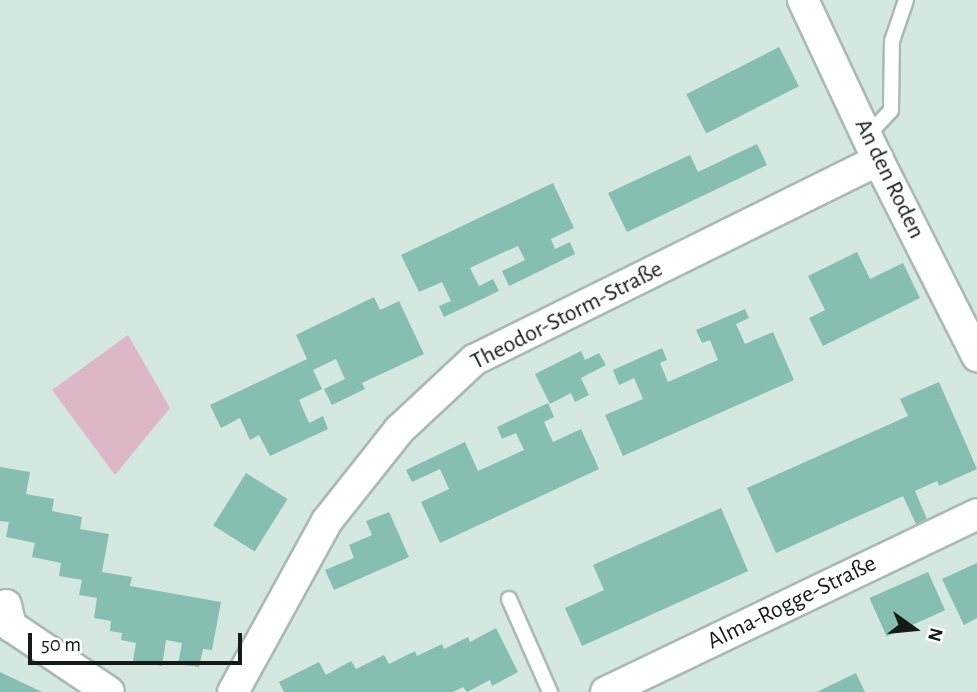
<!DOCTYPE html>
<meta charset="utf-8">
<style>
body{margin:0}
#map{position:relative;width:977px;height:692px;overflow:hidden;background:#d4e7e1;font-family:"Alegreya Sans",sans-serif}
div>[style]{position:absolute}
.green>*{inset:0;background:#ddb7c7}
.building>*{inset:0;background:#86beb1;transform-origin:0 0}
.roads{filter:drop-shadow(2px 0 #a8bab5) drop-shadow(-2px 0 #a8bab5) drop-shadow(0 2px #a8bab5) drop-shadow(0 -2px #a8bab5)}
.service>*{height:14px;margin:-7px;padding:0 7px;transform-origin:7px;border-radius:7px;background:#fff}
.minor>*{height:30px;margin:-15px;padding:0 15px;transform-origin:15px;border-radius:15px;background:#fff}
span{translate:-50% -50%;white-space:nowrap;text-align:center;line-height:1.15;-webkit-text-stroke:7px #fff;paint-order:stroke}
.street-label{font-size:24px;color:#141b19}
.north{position:absolute;left:879px;top:594px;width:70px;height:70px;-webkit-text-stroke:5px #fff;paint-order:stroke;rotate:105deg;font-size:19px;font-weight:700;line-height:28px;text-align:center;color:#141b19}
.north::after{content:'';display:block;margin:auto;width:24px;height:32px;background:#141b19;clip-path:polygon(50% 0,100% 100%,50% 72%,0 100%)}
.scale{position:absolute;left:28px;top:633px;width:214px;height:32px;box-sizing:border-box;border:4px solid #141b19;border-top:0;padding-left:9px;font-size:21px;line-height:24px;white-space:nowrap;color:#141b19;-webkit-text-stroke:5px #fff;paint-order:stroke}
</style>
<div id="map">
<div class="green">
<div style="clip-path:polygon(128px 335px,170px 408px,115px 475px,52px 390px)"></div>
</div>
<div class="building">
<div style="left:779px;top:47px;width:44px;height:104px;rotate:63deg"></div>
<div style="clip-path:polygon(757px 144px,767px 165px,627px 232px,608px 193px,690px 155px,698px 172px)"></div>
<div style="clip-path:polygon(553px 183px,574px 228px,551px 239px,555px 249px,570px 242px,575px 254px,509px 286px,502px 271px,525px 260px,518px 246px,491px 258px,470px 268px,479px 286px,493px 279px,499px 291px,444px 317px,439px 306px,451px 301px,442px 282px,419px 292px,401px 255px)"></div>
<div style="clip-path:polygon(857px 252px,870px 279px,903px 263px,920px 298px,823px 346px,809px 318px,825px 310px,808px 276px)"></div>
<div style="clip-path:polygon(374px 297px,380px 310px,399px 301px,424px 354px,362px 383px,365px 389px,332px 405px,324px 389px,345px 379px,336px 359px,313px 370px,322px 389px,299px 400px,309px 423px,323px 416px,328px 429px,270px 456px,259px 435px,250px 440px,240px 418px,221px 428px,210px 405px,307px 359px,296px 335px)"></div>
<div style="clip-path:polygon(745px 309px,749px 318px,736px 324px,745px 344px,773px 332px,794px 380px,623px 456px,605px 415px,643px 399px,634px 378px,619px 385px,613px 370px,662px 348px,667px 360px,660px 363px,668px 382px,718px 360px,710px 340px,702px 343px,696px 330px)"></div>
<div style="clip-path:polygon(581px 351px,585px 360px,599px 353px,606px 365px,581px 378px,589px 395px,575px 402px,571px 393px,550px 404px,535px 374px)"></div>
<div style="clip-path:polygon(939px 382px,977px 469px,939px 486px,937px 481px,915px 491px,927px 519px,916px 524px,903px 496px,776px 553px,747px 488px,908px 416px,900px 399px)"></div>
<div style="clip-path:polygon(548px 403px,554px 417px,544px 422px,553px 442px,581px 429px,599px 469px,440px 543px,421px 502px,449px 489px,440px 469px,412px 482px,406px 470px,465px 442px,478px 471px,524px 450px,516px 433px,502px 439px,497px 427px)"></div>
<div style="clip-path:polygon(0 467px,30px 472px,26px 494px,54px 499px,52px 511px,82px 517px,80px 529px,109px 534px,102px 572px,132px 577px,130px 586px,221px 602px,212px 650px,203px 649px,199px 667px,178px 664px,182px 643px,166px 640px,162px 666px,133px 661px,136px 643px,121px 640px,122px 633px,110px 631px,111px 621px,94px 618px,97px 598px,79px 595px,82px 580px,59px 576px,61px 563px,32px 557px,35px 543px,6px 537px,9px 522px,0 521px)"></div>
<div style="left:246px;top:473px;width:49px;height:62px;rotate:32deg"></div>
<div style="clip-path:polygon(721px 508px,748px 571px,582px 646px,565px 608px,604px 590px,593px 565px)"></div>
<div style="clip-path:polygon(389px 512px,409px 557px,334px 590px,325px 570px,354px 558px,349px 545px,372px 535px,366px 521px)"></div>
<div style="clip-path:polygon(977px 563px,977px 618px,964px 625px,942px 579px)"></div>
<div style="left:928px;top:572px;width:42px;height:64px;rotate:66deg"></div>
<div style="clip-path:polygon(496px 628px,518px 672px,492px 686px,490px 680px,467px 692px,463px 687px,453px 692px,284px 692px,279px 682px,319px 662px,326px 675px,351px 661px,356px 669px,384px 655px,389px 664px,415px 651px,417px 656px,442px 644px,444px 649px,468px 637px,470px 642px)"></div>
<div style="clip-path:polygon(0 672px,42px 692px,0 692px)"></div>
<div style="clip-path:polygon(856px 673px,865px 692px,817px 692px,831px 685px)"></div>
</div>
<div class="roads">
<div class="service">
<div style="left:867px;top:136px;width:35px;rotate:-47deg"></div>
<div style="left:891px;top:110px;width:69px;rotate:-89.2deg"></div>
<div style="left:892px;top:41px;width:43px;rotate:-71.1deg"></div>
<div style="left:509px;top:599px;width:102px;rotate:66.2deg"></div>
</div>
<div class="minor">
<div style="left:803px;top:0;width:177px;rotate:64.9deg"></div>
<div style="left:878px;top:160px;width:220px;rotate:63.2deg"></div>
<div style="left:6px;top:605px;width:22px;rotate:77deg"></div>
<div style="left:11px;top:626px;width:118px;rotate:34deg"></div>
<div style="left:233px;top:692px;width:195px;rotate:-61.2deg"></div>
<div style="left:327px;top:521px;width:116px;rotate:-51.6deg"></div>
<div style="left:399px;top:430px;width:103px;rotate:-43deg"></div>
<div style="left:474px;top:360px;width:451px;rotate:-26.3deg"></div>
<div style="left:606px;top:692px;width:411px;rotate:-25.6deg"></div>
</div>
</div>
<div class="street-label">
<span style="left:889px;top:179px;rotate:64deg">An den Roden</span>
<span style="left:567px;top:316px;rotate:-27deg">Theodor-Storm-Straße</span>
<span style="left:792px;top:603px;rotate:-26deg">Alma-Rogge-Straße</span>
</div>
<div class="north">N</div>
<div class="scale">50 m</div>
</div>
